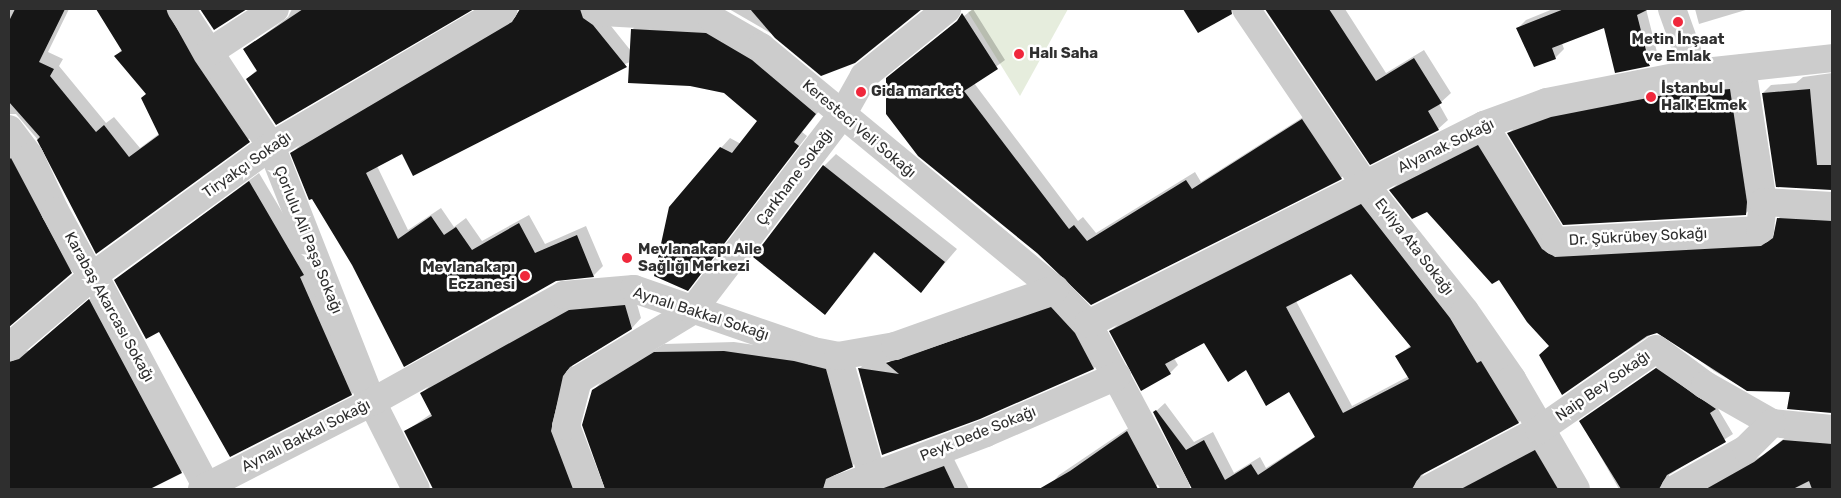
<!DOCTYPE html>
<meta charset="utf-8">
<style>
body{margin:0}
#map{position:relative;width:1841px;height:498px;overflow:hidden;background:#fff;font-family:Rubik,sans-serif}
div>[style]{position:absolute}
.green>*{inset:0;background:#e6eddd}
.shadow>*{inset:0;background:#0003}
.building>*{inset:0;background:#161616}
.minor>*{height:28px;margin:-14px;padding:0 14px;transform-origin:14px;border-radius:14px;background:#ccc}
.dots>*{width:14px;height:14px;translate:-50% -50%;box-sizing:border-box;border:2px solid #fff;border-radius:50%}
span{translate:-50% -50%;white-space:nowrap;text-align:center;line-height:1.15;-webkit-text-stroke:5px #fff;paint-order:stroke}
.poi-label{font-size:15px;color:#2f2f2f;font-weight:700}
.left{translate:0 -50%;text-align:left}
.right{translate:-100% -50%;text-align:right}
.street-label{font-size:15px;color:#2f2f2f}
.frame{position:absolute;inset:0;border:10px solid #2f2f2f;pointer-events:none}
</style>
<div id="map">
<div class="green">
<div style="clip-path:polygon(974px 9px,1068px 9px,1020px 96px,968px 12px)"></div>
</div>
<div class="shadow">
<div style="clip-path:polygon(9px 9px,69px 9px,48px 52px,63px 59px,59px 66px,106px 123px,114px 117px,140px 148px,160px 133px,147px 93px,116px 56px,122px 49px,98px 9px,178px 9px,258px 132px,97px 252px,44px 147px,16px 114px,9px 114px)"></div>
<div style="clip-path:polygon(292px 9px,471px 9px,276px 123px,247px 79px,258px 69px,245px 49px,288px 17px)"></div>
<div style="clip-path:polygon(521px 9px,593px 9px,603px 16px,631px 51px,632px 30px,641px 20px,716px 25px,824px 105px,802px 132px,807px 136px,687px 290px,721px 148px,730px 138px,741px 144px,759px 121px,725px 92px,630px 62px,403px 152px,377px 166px,408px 230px,441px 208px,454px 227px,466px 218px,482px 241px,529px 215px,545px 244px,586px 226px,603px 266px,593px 276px,353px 265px,292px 153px,302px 143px,517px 17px)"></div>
<div style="clip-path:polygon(729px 9px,920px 9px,854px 62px,772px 34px)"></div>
<div style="clip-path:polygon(973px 9px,1005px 60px,974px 83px,1078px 221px,1083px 217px,1096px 233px,1195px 172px,1201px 182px,1311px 112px,1350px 169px,1341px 178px,1092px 303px,896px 70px)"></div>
<div style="clip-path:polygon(1185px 9px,1235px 9px,1198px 32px)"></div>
<div style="clip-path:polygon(1266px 9px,1345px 9px,1386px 73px,1424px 50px,1451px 93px,1439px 104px,1448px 120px,1438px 129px,1371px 163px)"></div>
<div style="clip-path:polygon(1553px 9px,1646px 9px,1658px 56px,1649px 65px,1604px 26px,1562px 43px,1564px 49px,1555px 58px,1535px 66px,1517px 29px,1526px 20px)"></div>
<div style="clip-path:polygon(1695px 9px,1749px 9px,1699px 24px)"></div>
<div style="clip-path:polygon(1832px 73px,1832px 189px,1778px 186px,1763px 93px,1771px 85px,1796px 83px,1803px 77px)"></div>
<div style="clip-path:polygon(1737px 82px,1754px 206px,1745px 214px,1509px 133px,1517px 125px,1560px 109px,1667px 89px)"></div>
<div style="clip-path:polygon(9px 133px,80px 263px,9px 325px,9px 241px,16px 236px,9px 221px)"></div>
<div style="clip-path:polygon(1486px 138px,1556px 248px,1775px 236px,1778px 219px,1786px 211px,1832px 214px,1832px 412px,1789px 408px,1791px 391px,1747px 390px,1714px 371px,1666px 335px,1655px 332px,1562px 393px,1550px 346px,1499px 278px,1427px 210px,1391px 190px,1399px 182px)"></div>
<div style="clip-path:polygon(836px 154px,957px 249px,921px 291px,876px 251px,825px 313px,824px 166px)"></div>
<div style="clip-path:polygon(259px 173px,313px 264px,361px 384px,352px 394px,231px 455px,159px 330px,116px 280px)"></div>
<div style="clip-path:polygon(evenodd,1369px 197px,1527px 413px,1519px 422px,1425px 472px,1420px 479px,1424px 489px,1193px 489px,1154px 413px,1165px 403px,1194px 442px,1213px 432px,1234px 473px,1260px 457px,1266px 468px,1316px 436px,1290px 391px,1246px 369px,1204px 341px,1174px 358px,1178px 365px,1170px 373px,1111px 331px,1119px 323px,1369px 197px,1352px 272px,1411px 345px,1397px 357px,1409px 376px,1352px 406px,1296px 301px,1352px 272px)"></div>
<div style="clip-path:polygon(99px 291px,191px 463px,181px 472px,147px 489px,9px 489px,9px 349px,14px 353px,30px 350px)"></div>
<div style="clip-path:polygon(635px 297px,641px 318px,632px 328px,573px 363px,560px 412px,589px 489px,436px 489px,406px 431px,432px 413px,422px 393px,431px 384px,579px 301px)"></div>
<div style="clip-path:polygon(1060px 298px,1103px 359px,1094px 368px,980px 417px,859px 369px,868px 360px,889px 362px,897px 354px)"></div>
<div style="clip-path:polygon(734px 342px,804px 352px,835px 360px,862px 456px,852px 466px,834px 474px,832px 484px,836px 489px,606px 489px,584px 425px,593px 391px,602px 381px,664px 344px)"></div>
<div style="clip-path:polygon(1664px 362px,1717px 407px,1733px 434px,1669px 475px,1669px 489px,1619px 489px,1581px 422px)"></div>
<div style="clip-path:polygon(1136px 423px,1165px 478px,1156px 486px,1151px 489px,1047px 489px,1052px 487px,1051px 484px,1059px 475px)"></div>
<div style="clip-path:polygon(1791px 433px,1832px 437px,1832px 489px,1699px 489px,1763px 455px)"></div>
<div style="clip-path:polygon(1544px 442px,1572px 489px,1455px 489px)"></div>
<div style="clip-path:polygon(953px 457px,969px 489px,868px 489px)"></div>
</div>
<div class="building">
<div style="clip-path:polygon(15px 9px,65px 9px,39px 62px,54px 69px,50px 76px,96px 132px,104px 125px,129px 157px,159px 135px,141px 98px,146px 94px,114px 56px,122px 51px,96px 9px,166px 9px,195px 61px,250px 142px,96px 254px,37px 140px,40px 137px,9px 102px,9px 21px)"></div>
<div style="clip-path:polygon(200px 9px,247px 9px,214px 30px)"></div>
<div style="clip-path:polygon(303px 9px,474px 9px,276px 125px,246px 79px,257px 71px,243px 49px)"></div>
<div style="clip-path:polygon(520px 9px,580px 9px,583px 18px,593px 25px,627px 67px,413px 176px,402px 154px,366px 173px,398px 239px,431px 216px,444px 235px,456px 227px,472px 250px,519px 223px,535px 253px,577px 235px,594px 277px,556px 281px,404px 367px,352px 265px,312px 199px,309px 200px,290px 153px,512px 22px)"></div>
<div style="clip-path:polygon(750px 9px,922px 9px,855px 63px,821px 76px,775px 38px)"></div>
<div style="clip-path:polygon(1183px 9px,1231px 9px,1232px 14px,1198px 33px)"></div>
<div style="clip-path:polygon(1265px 9px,1329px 9px,1376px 81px,1414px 58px,1442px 103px,1428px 111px,1439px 130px,1370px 165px)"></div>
<div style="clip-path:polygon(1564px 9px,1649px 9px,1637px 15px,1650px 66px,1615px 73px,1604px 28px,1552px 48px,1556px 59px,1534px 67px,1516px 28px)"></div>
<div style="clip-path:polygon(962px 13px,998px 69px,964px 91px,1069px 229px,1074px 225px,1087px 241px,1186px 180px,1192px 189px,1302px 119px,1342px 179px,1091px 305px,1037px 253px,918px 156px,886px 114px,886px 78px,957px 21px)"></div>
<div style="clip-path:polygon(631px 29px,706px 33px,752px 60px,816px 114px,794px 142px,799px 146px,688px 291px,654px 276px,669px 207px,720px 147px,732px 153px,757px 121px,724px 93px,690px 86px,628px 83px)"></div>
<div style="clip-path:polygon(1730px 89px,1747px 202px,1746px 215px,1563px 225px,1507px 133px,1551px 117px,1658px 96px)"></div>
<div style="clip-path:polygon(1810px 89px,1817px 165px,1832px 165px,1832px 190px,1776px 187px,1762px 93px)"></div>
<div style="clip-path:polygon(1478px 145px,1542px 249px,1555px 257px,1761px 246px,1773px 238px,1777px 218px,1832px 221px,1832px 413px,1787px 409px,1790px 392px,1747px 391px,1657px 333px,1647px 336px,1562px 395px,1539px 355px,1549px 346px,1527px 322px,1499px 280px,1492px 284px,1427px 212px,1412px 219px,1389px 190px)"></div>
<div style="clip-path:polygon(11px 158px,72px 273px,9px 327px,9px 160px)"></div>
<div style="clip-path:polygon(823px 165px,945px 262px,921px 293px,874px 252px,825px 315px,753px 257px)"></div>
<div style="clip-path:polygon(249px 181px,304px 275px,300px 277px,352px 395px,230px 457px,159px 332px,146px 339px,114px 280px)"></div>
<div style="clip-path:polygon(evenodd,1361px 204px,1450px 318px,1477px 363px,1481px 361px,1519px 423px,1421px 475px,1412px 489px,1192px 489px,1153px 412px,1156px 410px,1186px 450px,1204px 440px,1225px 480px,1251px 464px,1258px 475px,1315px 437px,1289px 392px,1266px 406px,1246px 370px,1228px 382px,1204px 343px,1165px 364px,1171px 374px,1141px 391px,1109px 331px,1361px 204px,1351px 274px,1411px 347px,1395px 356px,1409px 379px,1343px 413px,1286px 307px,1351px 274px)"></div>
<div style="clip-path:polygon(89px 299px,182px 473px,150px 489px,9px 489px,9px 362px,19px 359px)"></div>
<div style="clip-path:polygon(625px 305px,632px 329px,570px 367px,563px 376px,551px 431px,573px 489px,433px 489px,404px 431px,432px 416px,420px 393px,569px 310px)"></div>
<div style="clip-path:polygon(1051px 307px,1075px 333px,1094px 369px,980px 419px,882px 455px,858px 368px,899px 374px,886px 363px)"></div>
<div style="clip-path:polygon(724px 351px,794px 361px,826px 369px,853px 467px,826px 479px,823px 489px,605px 489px,582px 425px,592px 390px,654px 352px)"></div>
<div style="clip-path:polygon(1656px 368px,1716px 409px,1710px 413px,1726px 442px,1667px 475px,1659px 489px,1621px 489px,1579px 421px)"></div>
<div style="clip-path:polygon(1127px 431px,1158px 489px,1039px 489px,1070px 471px)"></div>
<div style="clip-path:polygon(1783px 440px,1832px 444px,1832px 489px,1812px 489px,1809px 481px,1793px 489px,1706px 489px,1754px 462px)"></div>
<div style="clip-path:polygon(1535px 450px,1558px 489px,1461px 489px)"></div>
<div style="clip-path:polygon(944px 466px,955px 489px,881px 489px)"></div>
</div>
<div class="minor">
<div style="left:181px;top:9px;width:164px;rotate:56.7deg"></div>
<div style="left:271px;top:146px;width:275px;rotate:68.5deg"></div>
<div style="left:372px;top:402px;width:97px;rotate:63.2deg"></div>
<div style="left:596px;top:9px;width:7px;rotate:27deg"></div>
<div style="left:602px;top:12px;width:109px;rotate:3.2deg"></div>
<div style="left:711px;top:18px;width:58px;rotate:30.1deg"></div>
<div style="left:761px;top:47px;width:381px;rotate:39.5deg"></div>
<div style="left:1055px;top:289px;width:48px;rotate:46.7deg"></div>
<div style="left:1088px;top:324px;width:187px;rotate:61.9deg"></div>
<div style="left:1246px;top:9px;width:214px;rotate:55.9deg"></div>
<div style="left:1366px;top:186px;width:159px;rotate:51.6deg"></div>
<div style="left:1465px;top:311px;width:83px;rotate:55.3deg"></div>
<div style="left:1512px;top:379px;width:127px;rotate:59.8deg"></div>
<div style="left:1672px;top:9px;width:68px;rotate:70.2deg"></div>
<div style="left:208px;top:53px;width:80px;rotate:-33.3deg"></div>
<div style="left:1742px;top:68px;width:136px;rotate:81.1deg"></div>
<div style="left:1484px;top:125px;width:136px;rotate:58.5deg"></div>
<div style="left:1555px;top:241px;width:205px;rotate:-3.1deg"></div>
<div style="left:1760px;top:230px;width:28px;rotate:-84deg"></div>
<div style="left:1763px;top:202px;width:69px;rotate:3.3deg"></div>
<div style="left:9px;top:129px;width:35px;rotate:53deg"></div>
<div style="left:30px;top:157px;width:60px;rotate:65.2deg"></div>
<div style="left:55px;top:211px;width:60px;rotate:61.3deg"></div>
<div style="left:84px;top:264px;width:15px;rotate:48deg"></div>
<div style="left:94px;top:275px;width:242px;rotate:62deg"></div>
<div style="left:1088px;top:324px;width:443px;rotate:-26.7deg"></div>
<div style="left:1484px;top:125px;width:67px;rotate:-20.1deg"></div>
<div style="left:1547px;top:102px;width:151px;rotate:-11.1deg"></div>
<div style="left:1695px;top:73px;width:138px;rotate:-6.2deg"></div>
<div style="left:9px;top:347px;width:111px;rotate:-40.3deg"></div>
<div style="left:94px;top:275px;width:219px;rotate:-36.1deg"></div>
<div style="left:271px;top:146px;width:270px;rotate:-30.5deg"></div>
<div style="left:838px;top:356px;width:125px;rotate:74.2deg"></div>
<div style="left:202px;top:489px;width:191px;rotate:-27.1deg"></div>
<div style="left:372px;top:402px;width:220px;rotate:-29.1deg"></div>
<div style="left:564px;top:295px;width:70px;rotate:-4.9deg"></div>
<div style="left:634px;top:289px;width:189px;rotate:19.1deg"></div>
<div style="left:813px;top:351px;width:25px;rotate:11deg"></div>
<div style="left:838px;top:356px;width:58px;rotate:-10deg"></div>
<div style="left:895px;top:346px;width:170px;rotate:-19.6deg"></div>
<div style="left:590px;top:489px;width:67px;rotate:-110.9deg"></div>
<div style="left:566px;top:426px;width:48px;rotate:-75.4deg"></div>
<div style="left:578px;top:380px;width:133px;rotate:-31.2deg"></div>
<div style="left:692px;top:311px;width:247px;rotate:-52.6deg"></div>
<div style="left:842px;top:115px;width:45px;rotate:-60.6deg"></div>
<div style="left:864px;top:76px;width:107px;rotate:-38.9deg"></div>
<div style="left:838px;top:489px;width:158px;rotate:-20.7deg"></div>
<div style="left:986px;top:433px;width:143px;rotate:-23.5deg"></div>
<div style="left:1428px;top:489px;width:126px;rotate:-28deg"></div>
<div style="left:1539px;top:430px;width:142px;rotate:-34.7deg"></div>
<div style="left:1656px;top:349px;width:61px;rotate:36.3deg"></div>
<div style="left:1705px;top:385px;width:77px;rotate:29.6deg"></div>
<div style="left:1772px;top:423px;width:60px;rotate:5.7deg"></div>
<div style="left:1675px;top:489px;width:81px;rotate:-29.4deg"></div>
<div style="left:1746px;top:449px;width:37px;rotate:-45deg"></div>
</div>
<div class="dots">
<div style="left:1678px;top:22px;background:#f0283c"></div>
<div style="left:1019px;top:54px;background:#f0283c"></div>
<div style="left:861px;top:92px;background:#f0283c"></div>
<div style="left:1651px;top:97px;background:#f0283c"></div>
<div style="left:627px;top:258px;background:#f0283c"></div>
<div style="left:525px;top:276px;background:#f0283c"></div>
</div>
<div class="poi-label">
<span style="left:1678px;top:48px">Metin İnşaat<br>ve Emlak</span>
<span class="left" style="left:1029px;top:54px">Halı Saha</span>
<span class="left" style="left:1661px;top:97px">İstanbul<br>Halk Ekmek</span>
<span class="left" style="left:871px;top:92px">Gida market</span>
<span class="left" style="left:638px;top:258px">Mevlanakapı Aile<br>Sağlığı Merkezi</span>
<span class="right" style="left:515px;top:276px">Mevlanakapı<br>Eczanesi</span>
</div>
<div class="street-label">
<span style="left:859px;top:129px;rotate:40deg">Keresteci Veli Sokağı</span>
<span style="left:1446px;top:146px;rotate:-26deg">Alyanak Sokağı</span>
<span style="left:247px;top:165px;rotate:-35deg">Tiryakçı Sokağı</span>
<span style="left:795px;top:177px;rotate:-53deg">Çarkhane Sokağı</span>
<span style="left:1638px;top:237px;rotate:-3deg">Dr. Şükrübey Sokağı</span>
<span style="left:308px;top:240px;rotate:68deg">Çorlulu Ali Paşa Sokağı</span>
<span style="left:1414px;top:247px;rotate:52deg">Evliya Ata Sokağı</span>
<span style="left:109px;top:307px;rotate:61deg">Karabaş Akarcası Sokağı</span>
<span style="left:701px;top:314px;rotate:18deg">Aynalı Bakkal Sokağı</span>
<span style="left:1603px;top:386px;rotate:-35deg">Naip Bey Sokağı</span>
<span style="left:978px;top:434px;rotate:-22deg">Peyk Dede Sokağı</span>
<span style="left:306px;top:436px;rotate:-27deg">Aynalı Bakkal Sokağı</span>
</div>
<div class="frame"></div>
</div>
